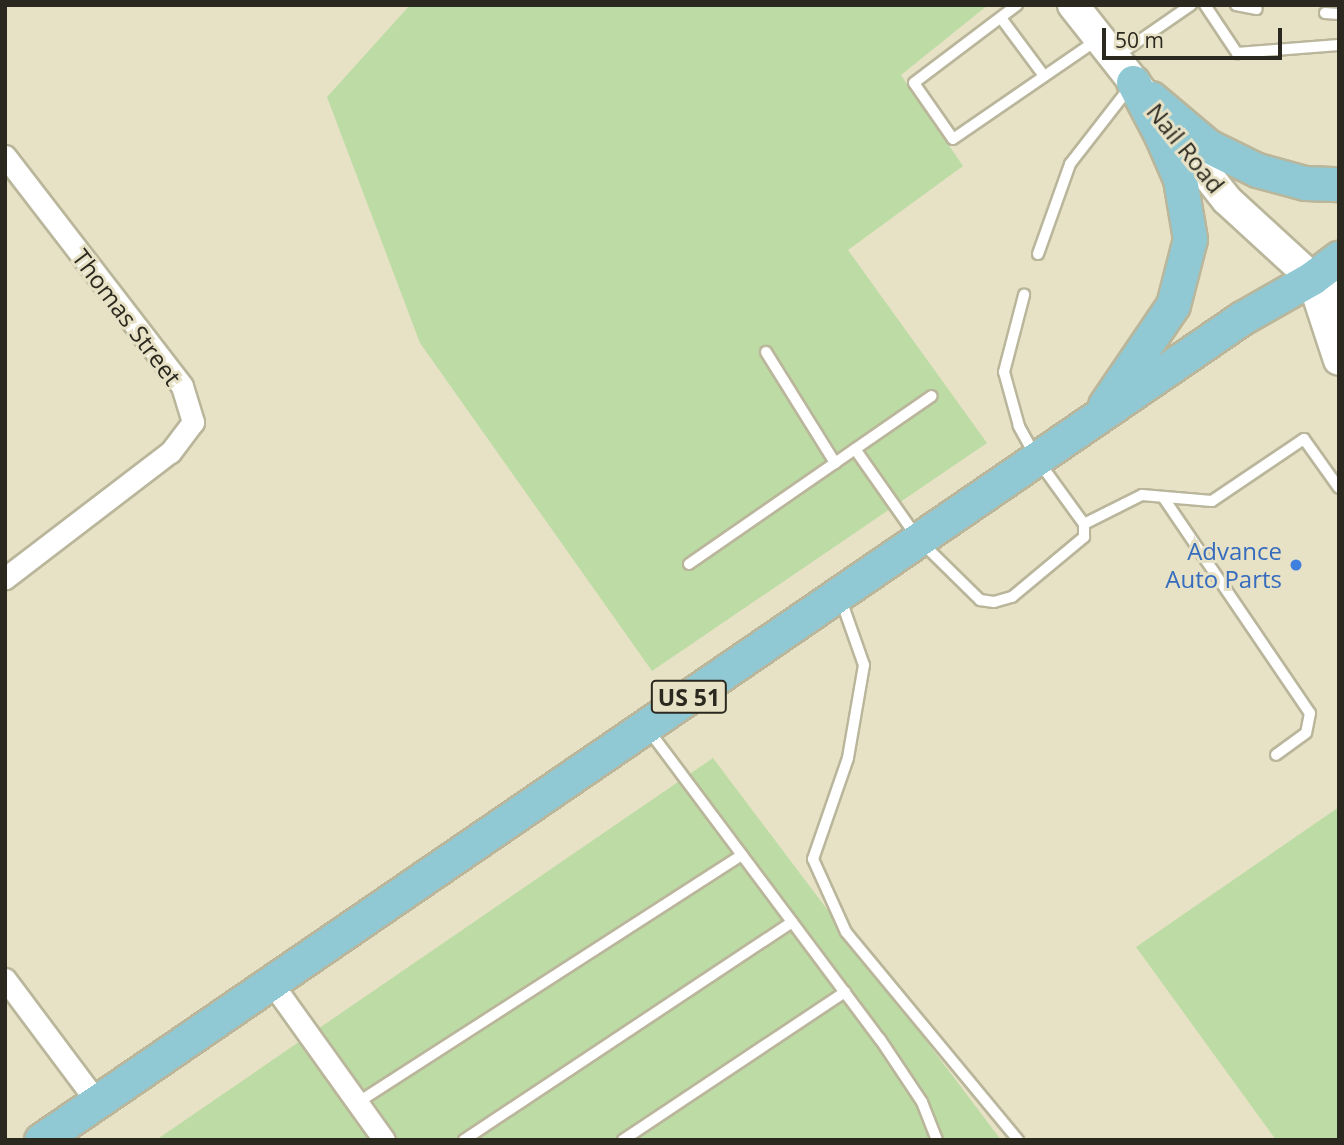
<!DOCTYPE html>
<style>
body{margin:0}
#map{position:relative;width:1344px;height:1145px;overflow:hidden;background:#e7e2c6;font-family:"Open Sans",sans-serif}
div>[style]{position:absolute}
.green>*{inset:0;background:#bddba4}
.roads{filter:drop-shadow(2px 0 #bab69b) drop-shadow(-2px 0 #bab69b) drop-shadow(0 2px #bab69b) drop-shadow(0 -2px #bab69b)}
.lane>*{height:10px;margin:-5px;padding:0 5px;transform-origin:5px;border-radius:5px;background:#fff}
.street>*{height:21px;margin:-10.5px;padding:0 10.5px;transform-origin:10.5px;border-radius:10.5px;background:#fff}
.secondary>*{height:30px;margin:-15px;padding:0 15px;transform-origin:15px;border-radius:15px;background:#fff}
.primary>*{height:33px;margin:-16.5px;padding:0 16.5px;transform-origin:16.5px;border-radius:16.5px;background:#90c9d3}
.dots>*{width:19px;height:19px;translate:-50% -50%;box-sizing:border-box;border:4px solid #e7e2c6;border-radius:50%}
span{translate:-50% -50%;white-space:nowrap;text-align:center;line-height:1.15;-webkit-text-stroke:6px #e7e2c6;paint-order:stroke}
.shield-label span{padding:2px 5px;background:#e7e2c6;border:2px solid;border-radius:5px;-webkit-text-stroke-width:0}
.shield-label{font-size:23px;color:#2b291f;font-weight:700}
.street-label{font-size:24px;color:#2b291f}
.shop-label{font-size:24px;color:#366cbe}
.right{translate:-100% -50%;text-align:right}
.frame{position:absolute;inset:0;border:7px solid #2b291f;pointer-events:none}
.scale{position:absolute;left:1102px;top:28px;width:180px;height:32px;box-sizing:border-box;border:4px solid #2b291f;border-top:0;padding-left:9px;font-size:21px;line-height:24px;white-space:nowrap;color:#2b291f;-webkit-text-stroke:5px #e7e2c6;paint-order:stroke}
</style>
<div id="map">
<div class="green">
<div style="clip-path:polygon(410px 5px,988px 5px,901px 75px,963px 166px,848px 250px,987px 443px,652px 671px,420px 343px,327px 97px)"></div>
<div style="clip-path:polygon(713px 758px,1001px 1140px,156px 1140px)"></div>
<div style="clip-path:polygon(1339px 807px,1339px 1140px,1276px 1140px,1136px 947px)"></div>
</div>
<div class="roads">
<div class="lane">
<div style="left:1017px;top:5px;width:129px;rotate:142.9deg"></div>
<div style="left:914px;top:83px;width:68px;rotate:55.1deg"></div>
<div style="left:953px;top:139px;width:175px;rotate:-34.5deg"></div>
<div style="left:1205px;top:5px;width:58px;rotate:56.3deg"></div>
<div style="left:1237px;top:53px;width:102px;rotate:-4.5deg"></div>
<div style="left:1236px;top:5px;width:21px;rotate:11deg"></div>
<div style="left:1325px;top:13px;width:14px;rotate:4deg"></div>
<div style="left:1001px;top:18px;width:72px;rotate:53.4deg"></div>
<div style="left:1117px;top:56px;width:90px;rotate:-34.6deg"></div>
<div style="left:1038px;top:254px;width:96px;rotate:-70.4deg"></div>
<div style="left:1070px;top:164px;width:98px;rotate:-52.1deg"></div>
<div style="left:766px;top:352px;width:131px;rotate:58.1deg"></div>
<div style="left:855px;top:449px;width:111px;rotate:54.9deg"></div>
<div style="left:919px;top:540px;width:86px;rotate:44.5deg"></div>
<div style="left:980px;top:600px;width:14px;rotate:8deg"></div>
<div style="left:994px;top:602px;width:19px;rotate:-16deg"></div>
<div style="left:1012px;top:597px;width:94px;rotate:-39.8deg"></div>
<div style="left:1084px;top:537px;width:13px;rotate:-90deg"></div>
<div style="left:1084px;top:524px;width:80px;rotate:-125.9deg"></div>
<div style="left:1037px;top:459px;width:38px;rotate:-119deg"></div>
<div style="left:1019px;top:426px;width:56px;rotate:-105.5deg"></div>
<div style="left:1004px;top:372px;width:80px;rotate:-75.4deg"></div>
<div style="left:1163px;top:497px;width:261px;rotate:55.8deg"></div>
<div style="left:1310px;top:713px;width:20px;rotate:101deg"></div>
<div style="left:1306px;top:733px;width:37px;rotate:144deg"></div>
<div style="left:1084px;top:524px;width:65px;rotate:-26.6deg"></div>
<div style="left:1142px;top:495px;width:70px;rotate:4.9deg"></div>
<div style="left:1212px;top:501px;width:111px;rotate:-34deg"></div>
<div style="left:1304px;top:439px;width:60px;rotate:54.5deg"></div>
<div style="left:689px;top:564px;width:295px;rotate:-34.7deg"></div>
<div style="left:840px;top:597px;width:72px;rotate:70.6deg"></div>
<div style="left:864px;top:665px;width:94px;rotate:99.8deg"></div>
<div style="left:848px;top:758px;width:107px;rotate:109.1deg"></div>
<div style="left:813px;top:859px;width:80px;rotate:65.7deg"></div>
<div style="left:846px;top:932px;width:270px;rotate:50.4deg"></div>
<div style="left:647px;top:728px;width:389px;rotate:53.2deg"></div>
<div style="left:880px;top:1039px;width:76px;rotate:56.3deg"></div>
<div style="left:922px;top:1102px;width:41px;rotate:68.5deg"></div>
<div style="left:357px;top:1103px;width:458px;rotate:-32.8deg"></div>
<div style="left:464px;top:1140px;width:394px;rotate:-33.6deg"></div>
<div style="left:623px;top:1140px;width:267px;rotate:-33.7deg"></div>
</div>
<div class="street">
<div style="left:5px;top:156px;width:290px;rotate:52.4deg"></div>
<div style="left:182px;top:386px;width:38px;rotate:73deg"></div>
<div style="left:193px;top:422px;width:38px;rotate:127deg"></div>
<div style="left:170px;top:452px;width:208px;rotate:142.6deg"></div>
<div style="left:5px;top:979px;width:154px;rotate:53.2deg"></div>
<div style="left:271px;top:982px;width:194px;rotate:54.4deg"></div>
</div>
<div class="secondary">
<div style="left:1073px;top:5px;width:248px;rotate:51.7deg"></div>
<div style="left:1227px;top:200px;width:115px;rotate:42.5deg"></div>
<div style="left:1312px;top:278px;width:32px;rotate:34deg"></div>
<div style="left:1312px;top:278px;width:86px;rotate:71.8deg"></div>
</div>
<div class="primary">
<div style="left:1151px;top:98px;width:75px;rotate:40.1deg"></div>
<div style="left:1208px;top:146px;width:55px;rotate:26.1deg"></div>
<div style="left:1257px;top:170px;width:50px;rotate:15.2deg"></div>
<div style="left:1305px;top:183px;width:34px;rotate:2deg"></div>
<div style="left:1105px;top:405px;width:121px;rotate:-55.8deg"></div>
<div style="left:1173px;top:305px;width:68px;rotate:-75.6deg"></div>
<div style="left:1190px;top:239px;width:61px;rotate:-99.5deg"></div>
<div style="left:1180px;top:179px;width:48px;rotate:-113.4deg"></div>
<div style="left:1161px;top:135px;width:60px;rotate:-117.8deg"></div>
<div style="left:41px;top:1140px;width:1455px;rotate:-34.39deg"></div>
<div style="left:1242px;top:318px;width:81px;rotate:-29.7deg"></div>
<div style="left:1312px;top:278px;width:34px;rotate:-37deg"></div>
</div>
</div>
<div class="dots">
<div style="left:1296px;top:565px;background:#3f7fe0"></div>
</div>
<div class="shield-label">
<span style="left:689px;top:697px">US 51</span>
</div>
<div class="street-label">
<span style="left:1186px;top:148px;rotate:51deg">Nail Road</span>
<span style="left:127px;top:317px;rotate:53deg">Thomas Street</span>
</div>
<div class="shop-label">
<span class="right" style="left:1282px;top:565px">Advance<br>Auto Parts</span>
</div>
<div class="frame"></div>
<div class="scale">50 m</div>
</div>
